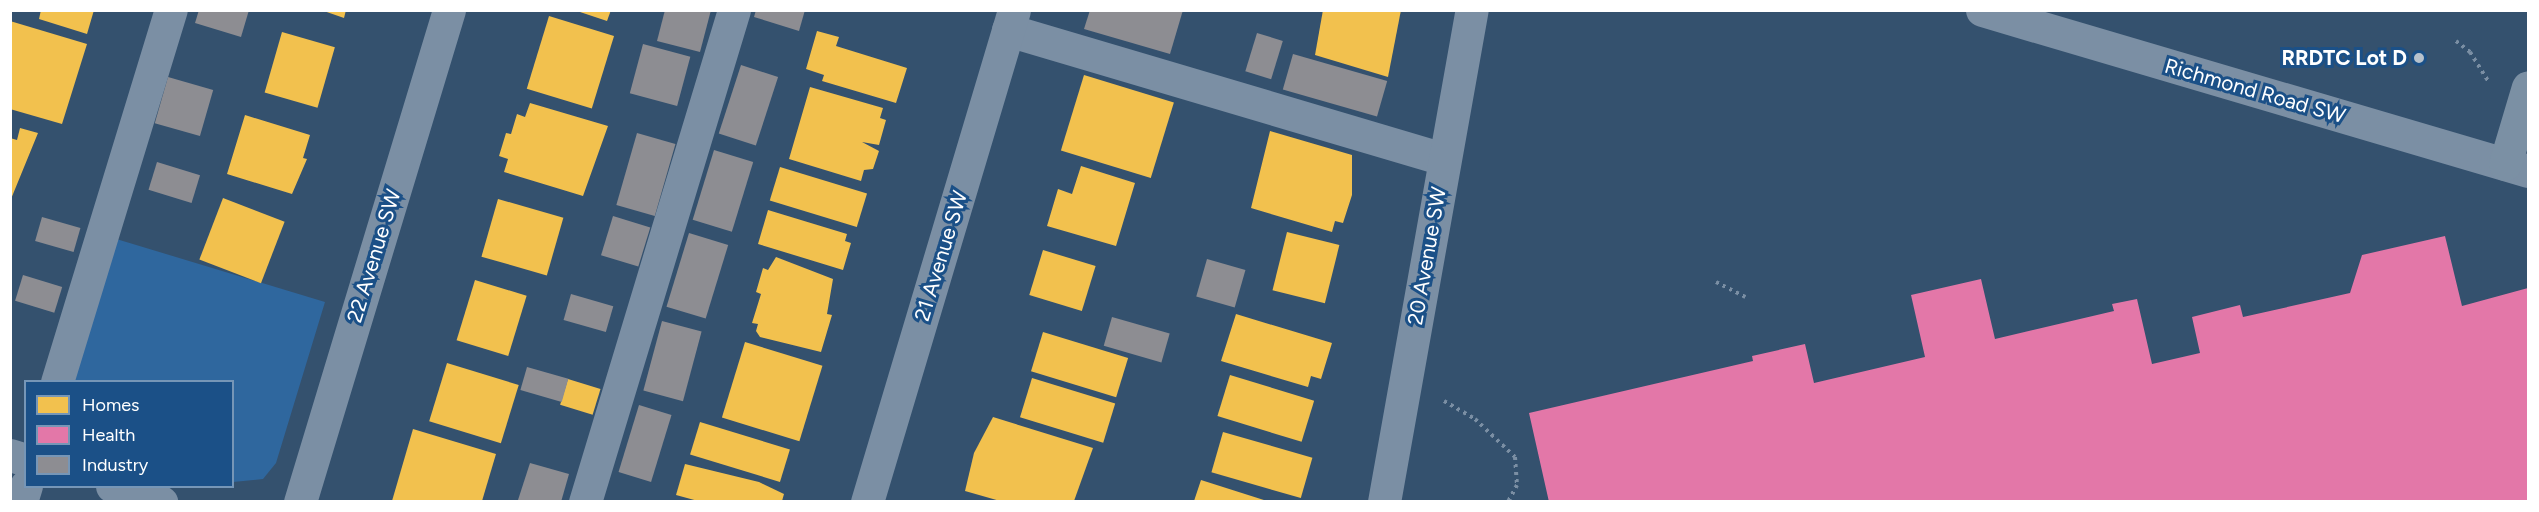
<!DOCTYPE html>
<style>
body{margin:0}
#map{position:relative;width:2539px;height:512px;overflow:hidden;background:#34516e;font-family:Figtree,sans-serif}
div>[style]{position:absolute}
.green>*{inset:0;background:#2f679e}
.homes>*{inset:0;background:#f2c14e;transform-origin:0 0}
.health>*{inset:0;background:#e377a8}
.industry>*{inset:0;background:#8d8d92;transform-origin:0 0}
.path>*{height:4px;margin-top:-2px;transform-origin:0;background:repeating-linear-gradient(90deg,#7b8fa4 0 3px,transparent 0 7.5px)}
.minor>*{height:33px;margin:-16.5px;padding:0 16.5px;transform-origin:16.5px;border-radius:16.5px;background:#7b8fa4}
.highway>*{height:33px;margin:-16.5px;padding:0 16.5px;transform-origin:16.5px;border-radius:16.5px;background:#7b90a4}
.dots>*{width:16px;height:16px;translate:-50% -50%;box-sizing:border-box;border:3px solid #1b5087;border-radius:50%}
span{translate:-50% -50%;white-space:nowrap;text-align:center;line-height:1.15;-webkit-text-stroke:6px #1b5087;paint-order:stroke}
.poi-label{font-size:21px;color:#fff;font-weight:700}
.right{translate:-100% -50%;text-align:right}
.street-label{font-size:21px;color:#fff}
.frame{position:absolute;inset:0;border:12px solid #fff;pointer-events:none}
.legend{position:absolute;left:24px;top:380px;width:210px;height:108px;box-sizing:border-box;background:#1b5087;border:2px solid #7696b7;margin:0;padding:8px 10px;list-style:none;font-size:18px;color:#fff}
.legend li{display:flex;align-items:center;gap:12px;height:30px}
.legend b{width:30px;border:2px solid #7696b7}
</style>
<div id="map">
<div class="green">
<div style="clip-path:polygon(113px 238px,325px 302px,276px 463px,263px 479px,233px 482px,232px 382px,69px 382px)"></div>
</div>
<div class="homes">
<div style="clip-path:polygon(41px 10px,94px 10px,87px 34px,39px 19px)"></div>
<div style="clip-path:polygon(321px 10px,346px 10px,344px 18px)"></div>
<div style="clip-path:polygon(574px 10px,611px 10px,607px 21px)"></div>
<div style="clip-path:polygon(1323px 10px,1401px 10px,1388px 77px,1315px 55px)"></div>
<div style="left:549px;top:16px;width:68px;height:76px;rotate:17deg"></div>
<div style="clip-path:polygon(10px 21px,87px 44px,62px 124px,10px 109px)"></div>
<div style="clip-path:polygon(817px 31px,839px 37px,836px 46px,907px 68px,896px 103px,822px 81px,824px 75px,806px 69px)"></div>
<div style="left:282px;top:32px;width:55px;height:63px;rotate:16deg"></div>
<div style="left:1084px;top:75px;width:94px;height:79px;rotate:17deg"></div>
<div style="clip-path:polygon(810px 87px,883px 108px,880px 118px,886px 120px,879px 145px,862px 142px,879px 151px,873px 169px,864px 170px,861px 181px,789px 159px)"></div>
<div style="clip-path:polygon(530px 103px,608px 126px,583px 196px,504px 172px,508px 159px,499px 156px,506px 133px,511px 134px,517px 114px,525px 117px)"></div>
<div style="clip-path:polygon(245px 115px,310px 135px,303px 158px,307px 159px,292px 194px,227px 174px)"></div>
<div style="clip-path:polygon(20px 128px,38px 133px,11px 199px,10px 138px,17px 140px)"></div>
<div style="clip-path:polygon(1270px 131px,1352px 155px,1352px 195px,1343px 223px,1335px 221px,1332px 232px,1251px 208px)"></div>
<div style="clip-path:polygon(1081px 166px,1135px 183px,1116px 246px,1047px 226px,1058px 189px,1072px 194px)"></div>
<div style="left:780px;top:167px;width:91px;height:35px;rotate:17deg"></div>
<div style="left:223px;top:198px;width:66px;height:66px;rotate:21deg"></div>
<div style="left:498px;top:199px;width:68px;height:60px;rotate:16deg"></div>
<div style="clip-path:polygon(768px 210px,847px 234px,845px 241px,851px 243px,843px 270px,758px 244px)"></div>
<div style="left:1287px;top:232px;width:54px;height:60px;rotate:14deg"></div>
<div style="left:1043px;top:250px;width:55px;height:47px;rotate:17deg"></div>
<div style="clip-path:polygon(776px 257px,833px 279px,827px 314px,832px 315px,821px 352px,760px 337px,756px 331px,758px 324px,752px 323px,761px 294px,756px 292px,763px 268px,768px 270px)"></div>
<div style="left:475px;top:280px;width:54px;height:63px;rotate:17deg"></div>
<div style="clip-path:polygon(1236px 314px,1332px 343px,1321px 379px,1311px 376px,1308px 387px,1221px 361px)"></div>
<div style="left:1043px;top:332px;width:89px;height:41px;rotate:17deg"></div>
<div style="left:745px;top:342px;width:81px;height:79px;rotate:17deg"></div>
<div style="left:447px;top:363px;width:75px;height:61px;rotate:17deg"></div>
<div style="left:1230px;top:375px;width:88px;height:43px;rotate:17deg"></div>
<div style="left:1032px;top:378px;width:87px;height:41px;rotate:17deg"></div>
<div style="left:568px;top:379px;width:34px;height:27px;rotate:17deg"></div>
<div style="clip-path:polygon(993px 417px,1093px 448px,1074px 501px,1000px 501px,965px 491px,974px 453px)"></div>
<div style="left:700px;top:422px;width:94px;height:34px;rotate:17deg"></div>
<div style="clip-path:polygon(413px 429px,496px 454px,482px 501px,392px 501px)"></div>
<div style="left:1223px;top:432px;width:93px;height:42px;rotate:16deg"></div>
<div style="clip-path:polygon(685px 464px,759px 482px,784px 494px,782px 501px,698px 501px,676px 495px)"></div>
<div style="clip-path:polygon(1201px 480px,1267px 501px,1194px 501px)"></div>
</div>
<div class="health">
<div style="clip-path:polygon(2445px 236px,2462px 306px,2528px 288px,2528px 502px,1549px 502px,1529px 413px,1753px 361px,1752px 356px,1805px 344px,1814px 383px,1925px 357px,1911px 295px,1981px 279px,1995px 339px,2114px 311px,2112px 304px,2137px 299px,2152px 364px,2200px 353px,2192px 317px,2240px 305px,2243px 317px,2350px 293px,2362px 255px)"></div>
</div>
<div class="industry">
<div style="clip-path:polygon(199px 10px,249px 10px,241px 37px,195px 23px)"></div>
<div style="clip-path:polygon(665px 10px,711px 10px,700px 52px,657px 41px)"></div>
<div style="clip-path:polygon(756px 10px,805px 10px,799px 31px,754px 17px)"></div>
<div style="clip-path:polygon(1090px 10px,1183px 10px,1170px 54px,1084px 29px)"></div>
<div style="left:1257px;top:33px;width:27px;height:40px;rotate:17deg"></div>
<div style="left:643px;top:44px;width:49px;height:51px;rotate:15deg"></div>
<div style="left:1293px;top:54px;width:98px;height:37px;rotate:16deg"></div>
<div style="left:741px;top:65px;width:39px;height:72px;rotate:18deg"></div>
<div style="left:168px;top:77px;width:47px;height:48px;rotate:16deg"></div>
<div style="left:637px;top:133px;width:40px;height:75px;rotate:16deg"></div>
<div style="left:714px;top:150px;width:41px;height:73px;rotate:17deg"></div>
<div style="left:157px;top:162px;width:45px;height:29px;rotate:17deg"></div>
<div style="left:613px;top:216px;width:39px;height:41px;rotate:17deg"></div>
<div style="left:42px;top:217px;width:40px;height:25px;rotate:16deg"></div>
<div style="left:689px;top:233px;width:41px;height:77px;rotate:17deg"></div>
<div style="left:1207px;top:259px;width:40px;height:39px;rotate:16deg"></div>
<div style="left:23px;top:275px;width:41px;height:27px;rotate:17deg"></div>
<div style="left:571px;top:294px;width:44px;height:27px;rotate:16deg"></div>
<div style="left:1112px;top:317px;width:60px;height:30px;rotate:16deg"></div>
<div style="left:662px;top:321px;width:41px;height:72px;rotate:15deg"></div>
<div style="left:527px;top:367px;width:43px;height:24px;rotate:16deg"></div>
<div style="left:639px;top:405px;width:34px;height:70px;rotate:17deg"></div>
<div style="clip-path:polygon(530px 463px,569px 474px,561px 502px,518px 500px)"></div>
</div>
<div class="path">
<div style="left:2456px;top:41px;width:18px;rotate:38deg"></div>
<div style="left:2470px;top:52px;width:36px;rotate:58deg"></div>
<div style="left:1716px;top:282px;width:33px;rotate:27deg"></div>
<div style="left:1444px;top:401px;width:36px;rotate:30deg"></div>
<div style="left:1475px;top:419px;width:55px;rotate:43.5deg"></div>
<div style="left:1515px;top:457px;width:28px;rotate:86deg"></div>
<div style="left:1517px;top:485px;width:19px;rotate:118deg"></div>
</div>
<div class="minor">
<div style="left:1982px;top:10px;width:569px;rotate:16.43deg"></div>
<div style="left:1008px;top:30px;width:455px;rotate:16.5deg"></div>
<div style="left:57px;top:382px;width:389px;rotate:-73deg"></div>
<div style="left:10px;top:455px;width:17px;rotate:17deg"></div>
<div style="left:112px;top:486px;width:52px;rotate:18.1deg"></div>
<div style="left:21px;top:502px;width:17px;rotate:-73deg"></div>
<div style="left:300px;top:502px;width:514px;rotate:-73.15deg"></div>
<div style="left:585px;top:502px;width:514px;rotate:-73.15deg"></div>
<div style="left:867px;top:502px;width:513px;rotate:-73.36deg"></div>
<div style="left:1384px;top:502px;width:500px;rotate:-79.9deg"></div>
</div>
<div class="highway">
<div style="left:2505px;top:164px;width:80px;rotate:-73.4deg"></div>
</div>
<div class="dots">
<div style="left:2419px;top:58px;background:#b8c2cc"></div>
</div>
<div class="poi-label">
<span class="right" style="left:2407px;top:58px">RRDTC Lot D</span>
</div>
<div class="street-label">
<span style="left:2255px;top:91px;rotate:16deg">Richmond Road SW</span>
<span style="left:374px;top:256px;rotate:-73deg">22 Avenue SW</span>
<span style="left:941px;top:256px;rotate:-73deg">21 Avenue SW</span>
<span style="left:1427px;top:256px;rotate:-80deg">20 Avenue SW</span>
</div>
<div class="frame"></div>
<ul class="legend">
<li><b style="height:16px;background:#f2c14e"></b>Homes</li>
<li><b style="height:16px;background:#e377a8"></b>Health</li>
<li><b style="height:16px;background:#8d8d92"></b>Industry</li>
</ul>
</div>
